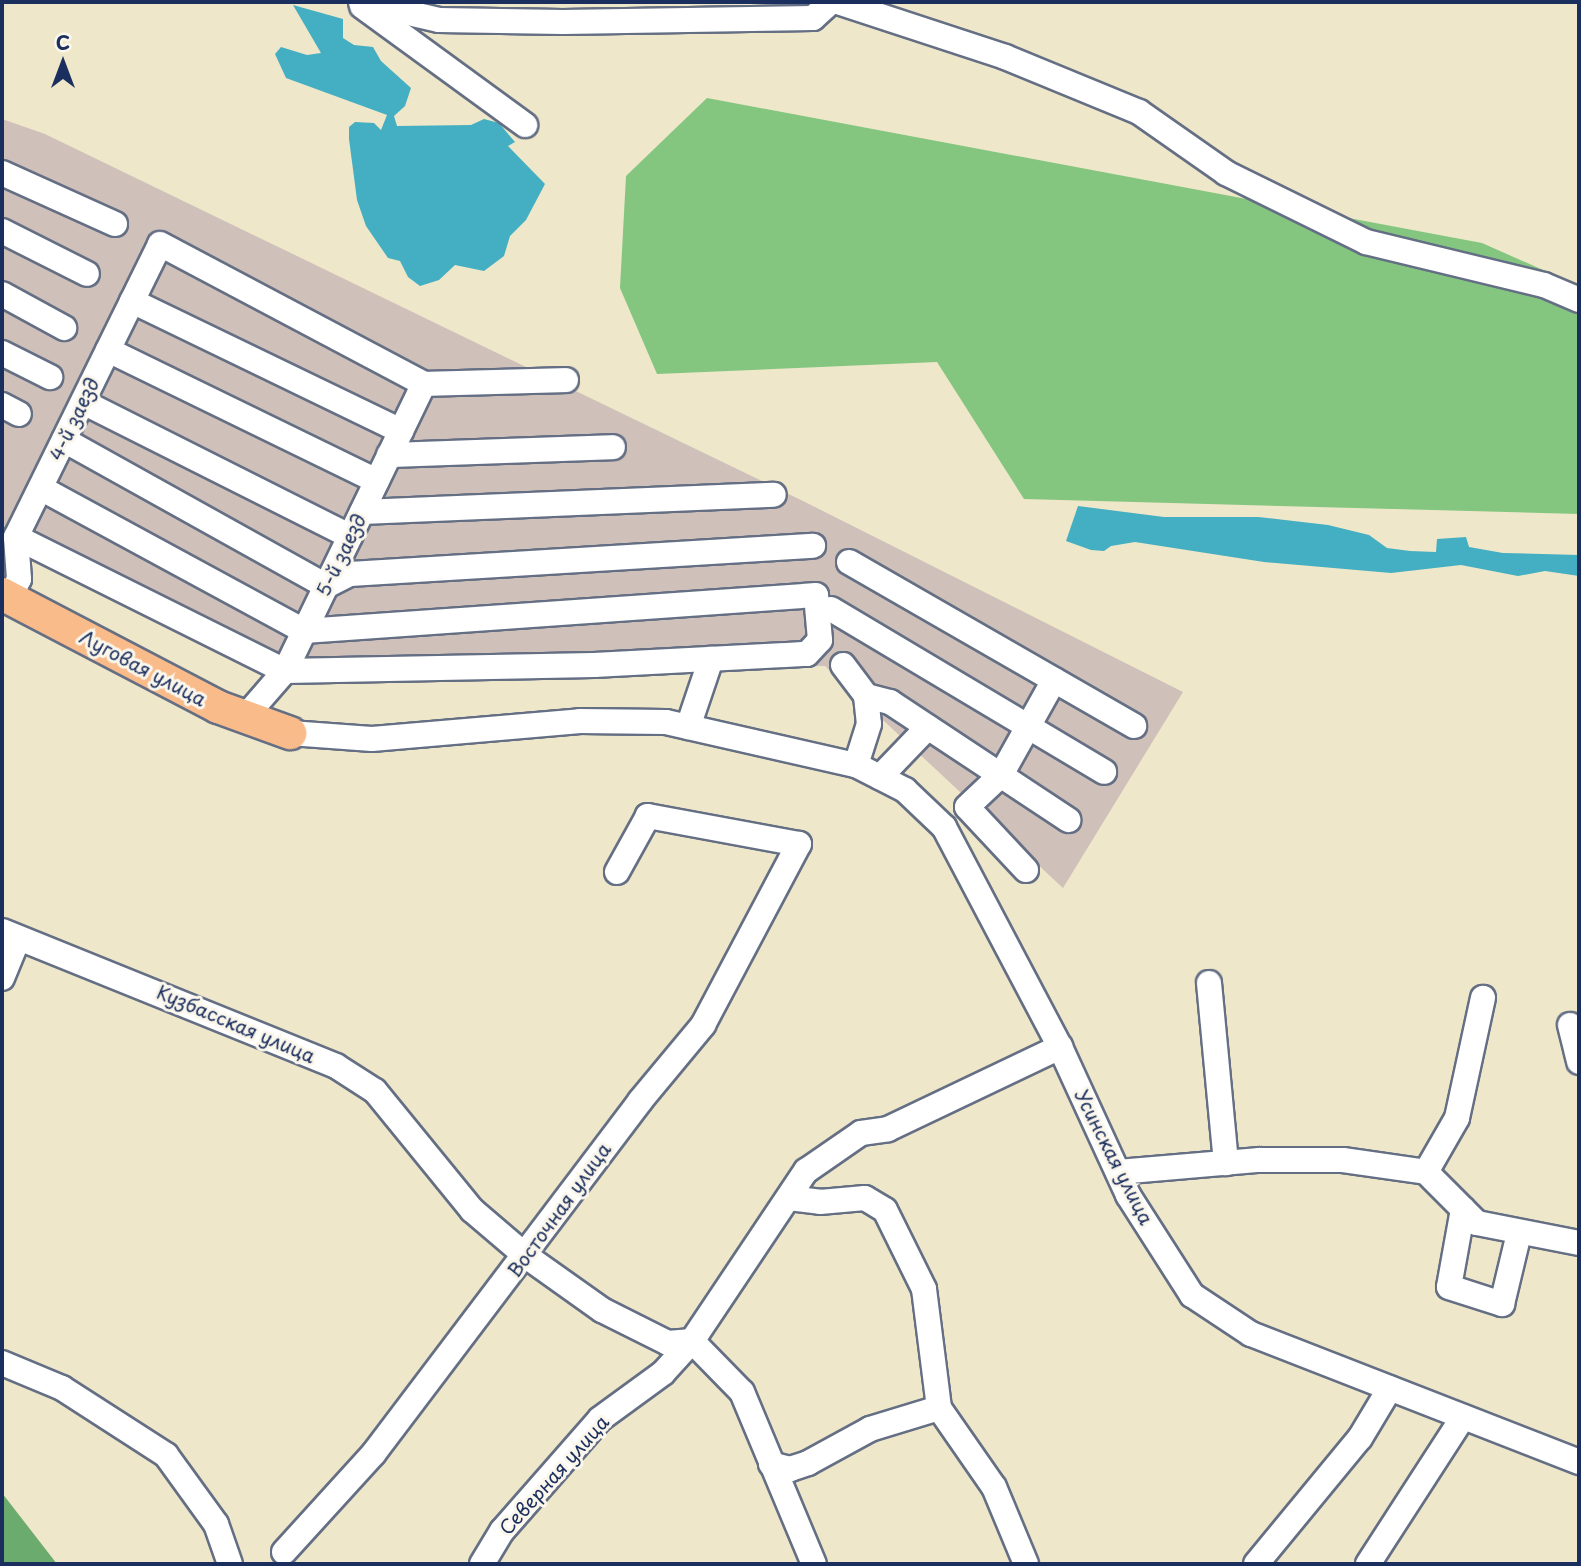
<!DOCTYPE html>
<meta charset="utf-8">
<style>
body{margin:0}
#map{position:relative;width:1581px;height:1566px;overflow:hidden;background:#eee7ca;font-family:"Playpen Sans",sans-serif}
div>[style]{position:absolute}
.industrial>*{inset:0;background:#cfc1ba}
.green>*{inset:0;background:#84c680}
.forest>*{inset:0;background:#6bab6e}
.water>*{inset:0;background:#44afc2}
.roads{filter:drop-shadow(2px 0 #656f84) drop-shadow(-2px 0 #656f84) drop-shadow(0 2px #656f84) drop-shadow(0 -2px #656f84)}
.minor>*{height:24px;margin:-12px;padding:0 12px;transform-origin:12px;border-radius:12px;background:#fff}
.major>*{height:32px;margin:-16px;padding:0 16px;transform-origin:16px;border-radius:16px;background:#fabb8b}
span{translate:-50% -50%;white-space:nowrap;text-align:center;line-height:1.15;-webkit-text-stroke:6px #fbf7ec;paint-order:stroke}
.street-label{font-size:19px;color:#1b2f5e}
.frame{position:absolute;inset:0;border:4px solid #1b2f5e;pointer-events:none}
.north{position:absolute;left:28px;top:28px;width:70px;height:70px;-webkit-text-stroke:5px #fbf7ec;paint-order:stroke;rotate:0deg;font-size:19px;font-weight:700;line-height:28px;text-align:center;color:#1b2f5e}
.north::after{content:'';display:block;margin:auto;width:24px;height:32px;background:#1b2f5e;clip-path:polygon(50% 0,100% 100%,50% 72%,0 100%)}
</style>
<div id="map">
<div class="industrial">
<div style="clip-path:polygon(2px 119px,45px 134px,803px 501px,1183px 692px,1063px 888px,825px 666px,293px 675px,2px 541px)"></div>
</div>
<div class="green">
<div style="clip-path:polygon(707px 98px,1482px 243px,1579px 286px,1579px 514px,1024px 499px,937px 362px,657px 374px,620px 288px,626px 176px)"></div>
</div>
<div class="forest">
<div style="clip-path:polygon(2px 1493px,57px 1564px,2px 1564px)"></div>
</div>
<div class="water">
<div style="clip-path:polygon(293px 5px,343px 19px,343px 38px,354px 45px,373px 47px,381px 61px,411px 88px,405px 106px,394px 116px,397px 126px,471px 125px,484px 119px,499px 123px,509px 135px,515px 142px,508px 146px,545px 184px,526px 220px,510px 236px,504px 256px,484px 271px,455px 265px,439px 280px,420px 286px,408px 277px,400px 261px,388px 258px,366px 226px,357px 200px,349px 139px,349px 127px,355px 122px,374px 123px,381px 130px,387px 115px,286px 78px,275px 54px,281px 47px,307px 55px,321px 53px)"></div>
<div style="clip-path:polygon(1078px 506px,1164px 517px,1258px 517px,1328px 525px,1369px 535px,1387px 548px,1410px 551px,1436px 552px,1437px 539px,1466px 537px,1469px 547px,1503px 553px,1579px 555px,1579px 576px,1545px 571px,1518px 576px,1461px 565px,1391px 573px,1264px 562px,1135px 542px,1111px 546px,1104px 551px,1091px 550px,1066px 541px)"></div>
</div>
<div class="roads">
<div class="minor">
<div style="left:361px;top:2px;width:80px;rotate:13deg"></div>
<div style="left:439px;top:20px;width:124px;rotate:0.9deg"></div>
<div style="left:563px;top:22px;width:250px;rotate:-0.9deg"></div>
<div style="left:813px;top:18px;width:24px;rotate:-42deg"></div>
<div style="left:838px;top:2px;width:176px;rotate:18.2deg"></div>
<div style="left:1005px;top:57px;width:145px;rotate:22.3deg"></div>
<div style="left:1139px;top:112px;width:106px;rotate:35deg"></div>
<div style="left:1226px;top:173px;width:156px;rotate:26.2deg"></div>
<div style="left:1366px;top:242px;width:183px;rotate:13.6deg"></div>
<div style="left:1544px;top:285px;width:38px;rotate:23deg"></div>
<div style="left:362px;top:6px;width:202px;rotate:36.1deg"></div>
<div style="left:2px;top:173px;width:124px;rotate:24.3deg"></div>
<div style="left:2px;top:231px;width:95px;rotate:26.8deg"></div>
<div style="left:2px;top:294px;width:71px;rotate:28.7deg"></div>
<div style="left:132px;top:301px;width:299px;rotate:25.8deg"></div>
<div style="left:108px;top:350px;width:299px;rotate:26deg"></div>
<div style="left:2px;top:353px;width:54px;rotate:26.6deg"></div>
<div style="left:83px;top:402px;width:299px;rotate:26.7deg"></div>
<div style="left:2px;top:405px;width:19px;rotate:28deg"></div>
<div style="left:64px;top:440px;width:300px;rotate:29.1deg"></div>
<div style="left:326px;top:586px;width:27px;rotate:-27deg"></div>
<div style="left:350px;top:574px;width:464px;rotate:-3.5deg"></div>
<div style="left:389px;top:455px;width:224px;rotate:-2deg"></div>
<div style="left:362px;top:512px;width:412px;rotate:-2.4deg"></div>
<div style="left:16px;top:537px;width:301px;rotate:26.5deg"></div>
<div style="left:285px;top:671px;width:309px;rotate:-1.1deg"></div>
<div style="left:594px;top:665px;width:213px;rotate:-3deg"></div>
<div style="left:807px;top:654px;width:19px;rotate:-47deg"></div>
<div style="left:820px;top:640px;width:45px;rotate:-95.1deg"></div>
<div style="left:816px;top:595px;width:513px;rotate:175.98deg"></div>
<div style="left:304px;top:631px;width:299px;rotate:-151.5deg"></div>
<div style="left:849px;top:562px;width:329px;rotate:29.9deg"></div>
<div style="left:10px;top:598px;width:21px;rotate:-65deg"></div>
<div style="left:19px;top:579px;width:42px;rotate:-94.1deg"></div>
<div style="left:16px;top:537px;width:326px;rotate:-63.8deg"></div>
<div style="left:160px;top:244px;width:299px;rotate:27.9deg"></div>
<div style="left:424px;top:384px;width:142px;rotate:-1.6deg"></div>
<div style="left:831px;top:609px;width:318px;rotate:30.8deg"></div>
<div style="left:843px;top:665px;width:39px;rotate:53deg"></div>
<div style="left:866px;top:696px;width:28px;rotate:84deg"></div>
<div style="left:869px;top:724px;width:43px;rotate:107.6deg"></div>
<div style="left:866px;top:696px;width:25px;rotate:14deg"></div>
<div style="left:890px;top:702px;width:214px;rotate:33.5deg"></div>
<div style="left:245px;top:717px;width:61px;rotate:-49deg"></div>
<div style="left:285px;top:671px;width:319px;rotate:-64.2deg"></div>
<div style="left:688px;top:727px;width:72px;rotate:-71.3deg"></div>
<div style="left:290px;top:733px;width:82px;rotate:4.2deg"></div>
<div style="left:372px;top:739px;width:209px;rotate:-4.9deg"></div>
<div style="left:580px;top:721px;width:86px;rotate:0.7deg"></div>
<div style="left:666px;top:722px;width:195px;rotate:12.8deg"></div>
<div style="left:856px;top:765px;width:55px;rotate:27deg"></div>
<div style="left:905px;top:790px;width:54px;rotate:43.5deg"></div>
<div style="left:944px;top:827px;width:249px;rotate:62.2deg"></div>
<div style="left:1060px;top:1047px;width:163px;rotate:65.3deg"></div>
<div style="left:1128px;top:1195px;width:119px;rotate:57.4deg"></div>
<div style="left:1192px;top:1295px;width:71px;rotate:33.5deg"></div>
<div style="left:1251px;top:1334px;width:352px;rotate:21.3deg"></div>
<div style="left:880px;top:777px;width:69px;rotate:-46.2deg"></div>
<div style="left:1026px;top:870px;width:86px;rotate:-133.1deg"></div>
<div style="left:967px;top:807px;width:47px;rotate:-43.3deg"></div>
<div style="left:1001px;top:775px;width:109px;rotate:-60.8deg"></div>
<div style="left:2px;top:931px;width:360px;rotate:22deg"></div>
<div style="left:336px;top:1066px;width:46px;rotate:32.7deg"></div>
<div style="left:375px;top:1091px;width:154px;rotate:50.8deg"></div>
<div style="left:472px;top:1210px;width:71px;rotate:40.4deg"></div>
<div style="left:526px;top:1256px;width:93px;rotate:35.4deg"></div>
<div style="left:602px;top:1310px;width:74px;rotate:26.6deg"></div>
<div style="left:668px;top:1343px;width:24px;rotate:-5deg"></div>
<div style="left:2px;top:978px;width:42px;rotate:-67.7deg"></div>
<div style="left:1209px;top:983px;width:181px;rotate:84.6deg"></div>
<div style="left:1570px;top:1025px;width:38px;rotate:76deg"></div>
<div style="left:1118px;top:1172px;width:142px;rotate:-4.9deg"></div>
<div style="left:1259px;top:1160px;width:84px"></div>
<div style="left:1343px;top:1160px;width:84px;rotate:8.2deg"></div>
<div style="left:1426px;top:1172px;width:72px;rotate:45deg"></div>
<div style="left:1477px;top:1223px;width:104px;rotate:11.1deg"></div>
<div style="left:1426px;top:1172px;width:62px;rotate:-60.1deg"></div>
<div style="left:1457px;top:1118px;width:123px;rotate:-77.8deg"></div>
<div style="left:789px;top:1198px;width:31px;rotate:7deg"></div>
<div style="left:820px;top:1202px;width:45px;rotate:-5.1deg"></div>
<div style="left:865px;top:1198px;width:23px;rotate:31deg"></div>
<div style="left:885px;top:1210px;width:88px;rotate:63.7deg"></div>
<div style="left:924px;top:1289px;width:120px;rotate:82.8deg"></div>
<div style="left:939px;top:1408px;width:96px;rotate:55.2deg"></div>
<div style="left:994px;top:1487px;width:83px;rotate:67.4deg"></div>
<div style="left:1463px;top:1209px;width:79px;rotate:100.2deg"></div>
<div style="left:1449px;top:1287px;width:56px;rotate:17.8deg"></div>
<div style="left:1502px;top:1304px;width:73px;rotate:-76.5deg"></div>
<div style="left:692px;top:1341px;width:71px;rotate:45.6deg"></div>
<div style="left:742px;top:1392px;width:186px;rotate:67.3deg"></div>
<div style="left:2px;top:1363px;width:65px;rotate:22.6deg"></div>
<div style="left:62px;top:1388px;width:124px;rotate:32.8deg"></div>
<div style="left:166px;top:1455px;width:85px;rotate:54.1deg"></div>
<div style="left:216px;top:1524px;width:42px;rotate:70.7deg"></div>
<div style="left:771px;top:1464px;width:20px;rotate:15deg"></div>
<div style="left:790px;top:1469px;width:19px;rotate:-18deg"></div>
<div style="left:808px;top:1463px;width:71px;rotate:-28.7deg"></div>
<div style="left:870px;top:1429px;width:72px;rotate:-16.9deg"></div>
<div style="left:284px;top:1552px;width:134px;rotate:-47.7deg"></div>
<div style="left:374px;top:1453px;width:441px;rotate:-52.9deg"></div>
<div style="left:640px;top:1101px;width:99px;rotate:-50.3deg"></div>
<div style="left:703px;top:1025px;width:205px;rotate:-62.1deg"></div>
<div style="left:799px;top:844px;width:154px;rotate:-169.5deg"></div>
<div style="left:648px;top:816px;width:64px;rotate:119deg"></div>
<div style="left:482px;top:1564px;width:39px;rotate:-59deg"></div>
<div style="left:502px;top:1531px;width:149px;rotate:-48.8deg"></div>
<div style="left:600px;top:1419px;width:78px;rotate:-36.1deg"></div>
<div style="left:663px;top:1373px;width:43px;rotate:-47.8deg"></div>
<div style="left:692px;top:1341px;width:205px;rotate:-56.2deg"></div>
<div style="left:806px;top:1171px;width:67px;rotate:-34.6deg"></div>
<div style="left:861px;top:1133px;width:27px;rotate:-8deg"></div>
<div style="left:888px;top:1129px;width:191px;rotate:-25.5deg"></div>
<div style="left:1256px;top:1564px;width:163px;rotate:-50.5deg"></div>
<div style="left:1360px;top:1438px;width:58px;rotate:-59deg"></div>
<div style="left:1368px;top:1564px;width:175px;rotate:-57.1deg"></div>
</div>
<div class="major">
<div style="left:2px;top:594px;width:244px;rotate:27.6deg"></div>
<div style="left:218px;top:707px;width:77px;rotate:19.9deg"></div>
</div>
</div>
<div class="street-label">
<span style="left:74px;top:419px;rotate:-64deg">4-й заезд</span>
<span style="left:341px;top:555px;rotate:-64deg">5-й заезд</span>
<span style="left:143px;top:668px;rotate:28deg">Луговая улица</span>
<span style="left:236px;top:1024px;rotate:23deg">Кузбасская улица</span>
<span style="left:1114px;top:1157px;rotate:63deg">Усинская улица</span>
<span style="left:559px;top:1210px;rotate:-54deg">Восточная улица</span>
<span style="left:554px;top:1475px;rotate:-48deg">Северная улица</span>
</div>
<div class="frame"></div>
<div class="north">С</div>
</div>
